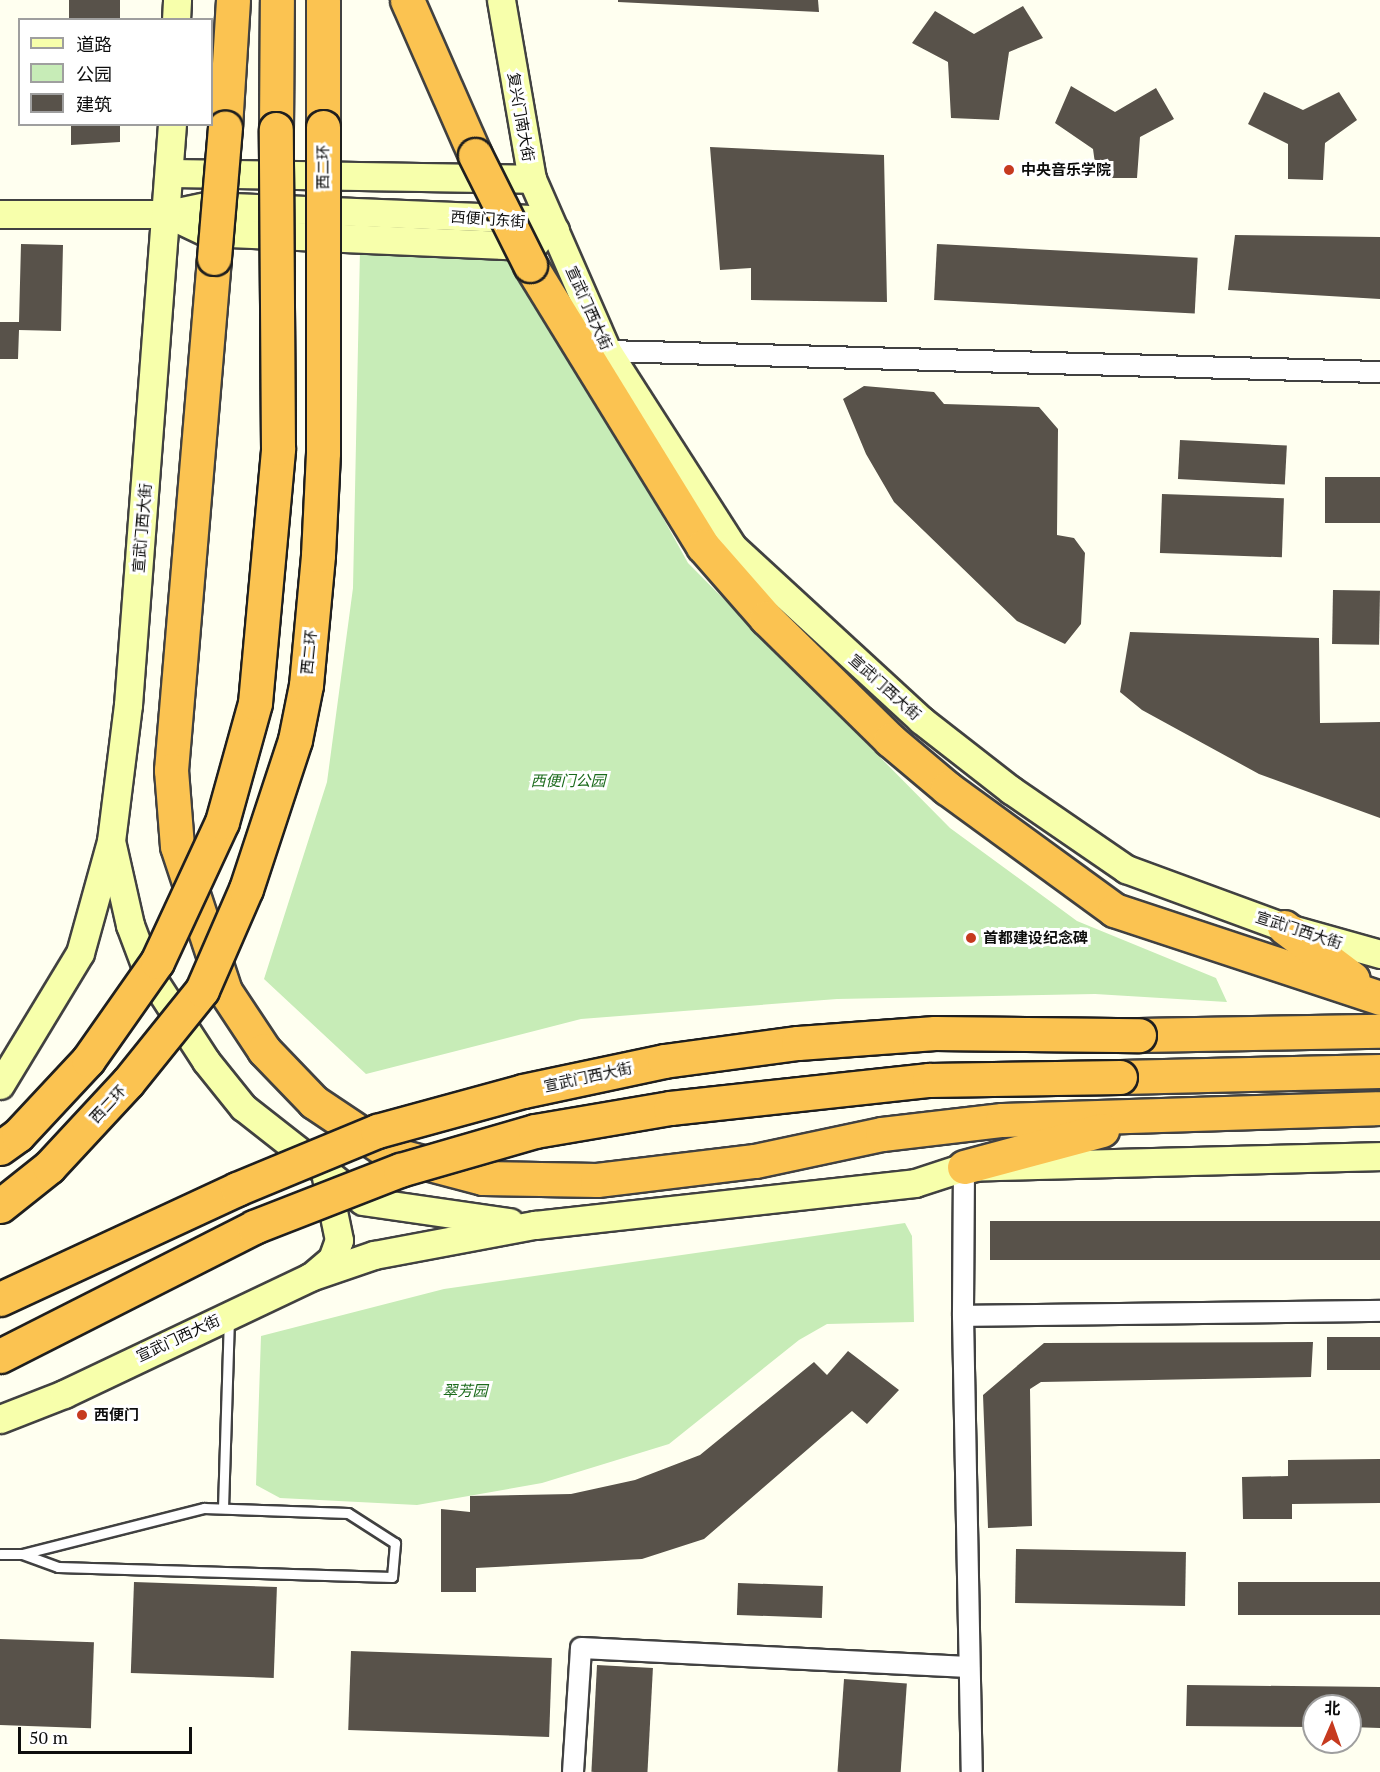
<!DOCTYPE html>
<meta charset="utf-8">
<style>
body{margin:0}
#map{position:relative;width:1380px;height:1772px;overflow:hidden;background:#fffff0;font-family:"PT Serif","Noto Sans SC",serif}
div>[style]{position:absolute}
.green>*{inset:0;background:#c7ecb7}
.building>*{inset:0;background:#58524a;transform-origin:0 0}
.roads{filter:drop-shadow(2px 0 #414141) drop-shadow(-2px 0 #414141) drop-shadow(0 2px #414141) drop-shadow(0 -2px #414141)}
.lane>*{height:9px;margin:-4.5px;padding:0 4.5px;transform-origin:4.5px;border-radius:4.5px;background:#fff}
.street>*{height:20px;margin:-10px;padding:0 10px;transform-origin:10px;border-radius:10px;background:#fff}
.secondary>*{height:27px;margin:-13.5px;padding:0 13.5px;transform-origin:13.5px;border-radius:13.5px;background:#f7ffab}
.highway>*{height:33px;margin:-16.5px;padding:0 16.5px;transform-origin:16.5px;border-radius:16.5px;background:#fbc351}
.bridges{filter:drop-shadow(2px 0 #1f1f1f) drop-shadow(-2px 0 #1f1f1f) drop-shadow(0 2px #1f1f1f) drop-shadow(0 -2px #1f1f1f)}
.highway-bridge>*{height:33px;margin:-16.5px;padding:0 16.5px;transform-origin:16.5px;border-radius:16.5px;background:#fbc351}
.dots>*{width:16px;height:16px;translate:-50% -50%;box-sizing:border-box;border:3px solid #fff;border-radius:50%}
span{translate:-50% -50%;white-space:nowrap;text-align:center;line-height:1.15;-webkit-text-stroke:6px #fff;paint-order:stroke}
.street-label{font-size:15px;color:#0e0e0e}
.poi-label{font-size:15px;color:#0e0e0e;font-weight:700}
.left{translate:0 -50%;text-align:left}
.park-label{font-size:15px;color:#1b6a1b;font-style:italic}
.legend{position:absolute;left:18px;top:18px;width:195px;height:108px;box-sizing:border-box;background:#fff;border:2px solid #9f9f9f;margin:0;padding:8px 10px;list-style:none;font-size:18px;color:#0e0e0e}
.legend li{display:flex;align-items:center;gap:12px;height:30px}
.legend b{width:30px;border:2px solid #9f9f9f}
.north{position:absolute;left:1302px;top:1694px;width:60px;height:60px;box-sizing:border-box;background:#fff;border:2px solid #9f9f9f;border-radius:50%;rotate:2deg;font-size:16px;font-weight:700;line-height:24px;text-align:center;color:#0e0e0e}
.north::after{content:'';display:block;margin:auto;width:21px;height:27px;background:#c63a1f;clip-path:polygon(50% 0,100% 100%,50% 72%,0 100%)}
.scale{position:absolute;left:18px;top:1727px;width:174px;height:27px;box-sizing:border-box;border:3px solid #0e0e0e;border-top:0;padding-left:8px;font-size:18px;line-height:21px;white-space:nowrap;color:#0e0e0e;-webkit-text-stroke:4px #fff;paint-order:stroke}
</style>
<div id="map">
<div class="green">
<div style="clip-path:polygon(360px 249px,518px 256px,688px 563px,950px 828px,1077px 921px,1216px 978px,1227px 1002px,1095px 994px,837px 999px,581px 1019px,366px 1074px,264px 979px,327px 782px,353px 588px)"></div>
<div style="clip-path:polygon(905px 1223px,912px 1236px,914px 1322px,827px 1324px,799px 1340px,669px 1444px,542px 1483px,417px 1505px,280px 1498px,256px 1485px,261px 1336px,444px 1289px)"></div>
</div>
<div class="building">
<div style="left:69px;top:0;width:51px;height:20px"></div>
<div style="clip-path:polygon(618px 0,818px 0,819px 12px,618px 2px)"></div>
<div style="clip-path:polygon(1023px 6px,1043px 38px,1009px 52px,999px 120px,951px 118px,948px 62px,912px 43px,935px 11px,974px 34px)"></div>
<div style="clip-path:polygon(1071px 86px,1115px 112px,1156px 88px,1174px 119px,1140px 137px,1137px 178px,1097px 178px,1093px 149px,1055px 123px)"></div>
<div style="clip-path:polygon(1264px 92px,1303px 110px,1339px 92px,1357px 120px,1325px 143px,1323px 180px,1288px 179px,1288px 144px,1248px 124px)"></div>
<div style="clip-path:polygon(71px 124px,120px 124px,120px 142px,71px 145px)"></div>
<div style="clip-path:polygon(710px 147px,884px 155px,887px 302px,751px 300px,751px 268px,720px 270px)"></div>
<div style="clip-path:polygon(1235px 235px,1380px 237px,1380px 299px,1228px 290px)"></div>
<div style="clip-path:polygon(21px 244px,63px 245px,61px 331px,19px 330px,18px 359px,0 359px,0 322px,19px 322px)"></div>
<div style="left:937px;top:244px;width:261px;height:56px;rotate:3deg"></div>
<div style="clip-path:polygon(864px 386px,934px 392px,944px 404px,1039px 407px,1058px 429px,1057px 535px,1074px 538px,1085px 553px,1081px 624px,1065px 644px,1017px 621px,894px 502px,866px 454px,843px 399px)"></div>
<div style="left:1180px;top:440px;width:107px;height:39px;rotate:3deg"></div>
<div style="left:1325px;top:477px;width:55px;height:46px"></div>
<div style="left:1162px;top:494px;width:122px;height:59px;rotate:2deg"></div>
<div style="left:1333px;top:590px;width:47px;height:54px;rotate:1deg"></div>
<div style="clip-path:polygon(1130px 632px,1319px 638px,1320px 723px,1380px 722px,1380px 818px,1259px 774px,1142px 710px,1120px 692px)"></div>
<div style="left:990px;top:1221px;width:390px;height:39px"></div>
<div style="left:1327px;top:1337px;width:53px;height:33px"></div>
<div style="clip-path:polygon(1313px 1342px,1311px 1377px,1041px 1382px,1030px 1389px,1032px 1526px,988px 1528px,983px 1395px,1044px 1343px)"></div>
<div style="clip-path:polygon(848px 1351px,899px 1390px,867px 1424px,852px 1411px,704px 1539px,642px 1559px,476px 1568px,476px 1592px,441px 1592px,441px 1509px,470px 1512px,470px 1496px,571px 1494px,635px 1480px,700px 1455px,814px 1362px,827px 1375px)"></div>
<div style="clip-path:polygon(1380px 1459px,1380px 1503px,1292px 1504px,1292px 1519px,1243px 1519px,1242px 1477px,1288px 1476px,1288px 1460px)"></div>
<div style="left:1016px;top:1549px;width:170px;height:54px;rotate:1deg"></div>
<div style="left:134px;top:1582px;width:143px;height:91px;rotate:2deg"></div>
<div style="left:1238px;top:1582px;width:142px;height:33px"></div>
<div style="left:738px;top:1583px;width:85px;height:32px;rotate:2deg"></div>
<div style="left:0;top:1639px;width:94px;height:86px;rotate:2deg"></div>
<div style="left:351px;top:1651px;width:201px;height:79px;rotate:2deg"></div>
<div style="left:597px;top:1665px;width:56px;height:107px;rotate:3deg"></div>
<div style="left:844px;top:1679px;width:63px;height:93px;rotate:4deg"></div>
<div style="clip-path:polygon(1187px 1685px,1380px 1687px,1380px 1728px,1350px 1727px,1350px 1706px,1314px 1706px,1314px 1727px,1186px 1726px)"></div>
</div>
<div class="roads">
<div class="lane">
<div style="left:223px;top:1508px;width:189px;rotate:-88.2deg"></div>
<div style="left:0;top:1554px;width:22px"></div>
<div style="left:22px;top:1554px;width:188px;rotate:-14.2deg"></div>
<div style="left:204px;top:1508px;width:144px;rotate:2deg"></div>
<div style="left:348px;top:1513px;width:56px;rotate:32.6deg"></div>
<div style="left:395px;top:1543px;width:34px;rotate:95deg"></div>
<div style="left:392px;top:1577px;width:334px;rotate:-178.3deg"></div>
<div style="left:58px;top:1567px;width:38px;rotate:-160deg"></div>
</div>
<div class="street">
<div style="left:607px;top:351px;width:773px;rotate:1.56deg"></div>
<div style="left:964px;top:1167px;width:149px;rotate:90.4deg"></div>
<div style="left:963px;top:1316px;width:456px;rotate:88.9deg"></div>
<div style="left:963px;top:1316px;width:417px;rotate:-0.7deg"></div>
<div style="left:573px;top:1772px;width:124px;rotate:-86.3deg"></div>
<div style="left:581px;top:1648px;width:388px;rotate:2.8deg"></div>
</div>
<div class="secondary">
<div style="left:501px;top:0;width:182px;rotate:80.2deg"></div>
<div style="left:532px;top:179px;width:188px;rotate:66.4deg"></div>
<div style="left:607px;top:351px;width:232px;rotate:57.3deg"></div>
<div style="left:732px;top:546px;width:257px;rotate:42.6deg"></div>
<div style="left:921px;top:720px;width:114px;rotate:37.9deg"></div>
<div style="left:1011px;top:790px;width:140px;rotate:34.5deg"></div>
<div style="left:1126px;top:869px;width:168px;rotate:20.2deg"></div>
<div style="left:1284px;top:927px;width:100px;rotate:15.7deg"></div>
<div style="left:176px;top:20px;width:20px;rotate:-87deg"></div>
<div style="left:170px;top:173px;width:362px;rotate:0.9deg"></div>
<div style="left:0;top:214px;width:168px"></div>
<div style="left:168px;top:214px;width:40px;rotate:-12deg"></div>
<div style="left:207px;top:206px;width:319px;rotate:2.3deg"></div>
<div style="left:526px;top:219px;width:31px;rotate:21deg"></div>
<div style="left:168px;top:214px;width:42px;rotate:25.3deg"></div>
<div style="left:206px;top:232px;width:323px;rotate:2.5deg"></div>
<div style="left:529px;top:246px;width:8px;rotate:-30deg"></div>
<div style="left:112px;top:845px;width:82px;rotate:77.3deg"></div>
<div style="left:130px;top:925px;width:48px;rotate:69.3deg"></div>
<div style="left:147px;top:970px;width:108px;rotate:57deg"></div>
<div style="left:206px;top:1061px;width:59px;rotate:51.2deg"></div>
<div style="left:243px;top:1107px;width:152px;rotate:38.1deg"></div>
<div style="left:363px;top:1201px;width:148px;rotate:8.2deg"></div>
<div style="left:0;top:1085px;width:154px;rotate:-58.8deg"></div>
<div style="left:80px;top:953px;width:116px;rotate:-74.5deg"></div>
<div style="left:111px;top:841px;width:137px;rotate:-82.9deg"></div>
<div style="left:128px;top:705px;width:583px;rotate:-85.67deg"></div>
<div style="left:313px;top:1275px;width:25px;rotate:-40deg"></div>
<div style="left:332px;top:1259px;width:20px;rotate:-70deg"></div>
<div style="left:339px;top:1240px;width:64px;rotate:-101.7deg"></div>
<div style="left:0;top:1419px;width:69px;rotate:-21.3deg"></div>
<div style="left:64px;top:1394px;width:272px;rotate:-25.4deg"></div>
<div style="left:310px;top:1277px;width:68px;rotate:-19deg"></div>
<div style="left:374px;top:1255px;width:164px;rotate:-10.6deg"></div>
<div style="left:535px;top:1225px;width:382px;rotate:-6.3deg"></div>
<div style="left:915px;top:1183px;width:52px;rotate:-18.1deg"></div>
<div style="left:964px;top:1167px;width:416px;rotate:-1.5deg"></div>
</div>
<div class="highway">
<div style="left:407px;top:0;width:169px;rotate:66.3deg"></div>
<div style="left:225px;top:127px;width:127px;rotate:-86.4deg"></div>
<div style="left:323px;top:127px;width:127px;rotate:-90deg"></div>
<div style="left:276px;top:129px;width:129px;rotate:-89.6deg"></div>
<div style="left:214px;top:258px;width:514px;rotate:94.8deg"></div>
<div style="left:171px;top:770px;width:76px;rotate:85.5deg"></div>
<div style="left:177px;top:846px;width:153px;rotate:71.7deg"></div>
<div style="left:225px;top:991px;width:71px;rotate:56.5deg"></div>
<div style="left:264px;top:1050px;width:72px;rotate:46.1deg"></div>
<div style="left:314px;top:1102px;width:94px;rotate:33.7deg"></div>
<div style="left:392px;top:1154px;width:94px;rotate:14.8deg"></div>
<div style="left:483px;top:1178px;width:114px;rotate:1deg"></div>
<div style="left:597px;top:1180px;width:159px;rotate:-6.9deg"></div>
<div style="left:755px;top:1161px;width:130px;rotate:-12deg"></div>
<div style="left:882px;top:1134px;width:121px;rotate:-6.7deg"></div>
<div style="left:1002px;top:1120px;width:378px;rotate:-1.8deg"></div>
<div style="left:530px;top:265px;width:330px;rotate:58.4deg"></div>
<div style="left:703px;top:546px;width:96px;rotate:48.8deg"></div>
<div style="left:766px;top:618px;width:174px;rotate:44.5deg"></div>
<div style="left:890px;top:740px;width:75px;rotate:40.1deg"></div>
<div style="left:947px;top:788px;width:207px;rotate:36.1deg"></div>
<div style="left:1114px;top:910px;width:280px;rotate:18.3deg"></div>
<div style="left:1284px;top:927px;width:86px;rotate:37deg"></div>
<div style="left:1139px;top:1035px;width:241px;rotate:-1deg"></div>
<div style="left:1120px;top:1077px;width:260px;rotate:-1.3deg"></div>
<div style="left:964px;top:1167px;width:143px;rotate:-15deg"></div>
</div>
</div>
<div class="bridges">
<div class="highway-bridge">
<div style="left:475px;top:155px;width:123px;rotate:63.4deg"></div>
<div style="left:214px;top:258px;width:131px;rotate:-85.2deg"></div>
<div style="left:0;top:1148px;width:22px;rotate:-36deg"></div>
<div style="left:18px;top:1135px;width:103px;rotate:-47deg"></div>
<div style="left:88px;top:1060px;width:120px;rotate:-54.9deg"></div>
<div style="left:157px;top:962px;width:154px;rotate:-65.1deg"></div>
<div style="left:222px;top:822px;width:123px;rotate:-74.5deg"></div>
<div style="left:255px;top:703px;width:256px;rotate:-84.8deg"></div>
<div style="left:278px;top:448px;width:319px;rotate:-90.4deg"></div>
<div style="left:0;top:1206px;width:63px;rotate:-38.5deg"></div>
<div style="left:49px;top:1167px;width:116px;rotate:-47.1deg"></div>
<div style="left:128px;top:1082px;width:118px;rotate:-51.2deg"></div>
<div style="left:202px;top:990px;width:110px;rotate:-66.5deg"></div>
<div style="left:246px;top:889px;width:157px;rotate:-71.8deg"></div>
<div style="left:295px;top:740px;width:56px;rotate:-78.7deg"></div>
<div style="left:306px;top:685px;width:131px;rotate:-84.7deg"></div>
<div style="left:318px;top:555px;width:103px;rotate:-87.2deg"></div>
<div style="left:323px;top:452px;width:325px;rotate:-90deg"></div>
<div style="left:0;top:1299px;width:261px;rotate:-24.9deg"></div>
<div style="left:237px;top:1189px;width:152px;rotate:-22.5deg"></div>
<div style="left:377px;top:1131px;width:151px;rotate:-15.3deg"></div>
<div style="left:523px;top:1091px;width:144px;rotate:-12deg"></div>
<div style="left:664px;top:1061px;width:135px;rotate:-7.7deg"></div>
<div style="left:798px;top:1043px;width:137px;rotate:-4.2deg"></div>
<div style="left:935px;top:1033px;width:204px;rotate:0.6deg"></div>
<div style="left:0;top:1356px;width:285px;rotate:-26.9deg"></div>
<div style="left:254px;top:1227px;width:157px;rotate:-21.3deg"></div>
<div style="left:400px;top:1170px;width:141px;rotate:-16.1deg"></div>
<div style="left:535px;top:1131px;width:137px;rotate:-9.7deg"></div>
<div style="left:670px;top:1108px;width:261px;rotate:-6.2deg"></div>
<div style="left:929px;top:1080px;width:191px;rotate:-0.9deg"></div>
</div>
</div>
<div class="dots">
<div style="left:1009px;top:170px;background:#c63a1f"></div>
<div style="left:971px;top:938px;background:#c63a1f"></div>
<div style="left:82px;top:1415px;background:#c63a1f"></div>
</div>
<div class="street-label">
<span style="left:521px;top:117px;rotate:80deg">复兴门南大街</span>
<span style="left:323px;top:167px;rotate:-90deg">西二环</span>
<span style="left:488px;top:219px;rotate:4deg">西便门东街</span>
<span style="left:589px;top:308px;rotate:66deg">宣武门西大街</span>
<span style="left:142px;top:528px;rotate:-85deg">宣武门西大街</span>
<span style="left:309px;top:652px;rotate:-84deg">西二环</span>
<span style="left:885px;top:687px;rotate:42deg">宣武门西大街</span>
<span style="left:1299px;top:930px;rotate:18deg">宣武门西大街</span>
<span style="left:588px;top:1077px;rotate:-12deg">宣武门西大街</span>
<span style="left:108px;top:1104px;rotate:-47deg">西二环</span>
<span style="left:178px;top:1338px;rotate:-25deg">宣武门西大街</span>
</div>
<div class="poi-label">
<span class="left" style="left:1021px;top:170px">中央音乐学院</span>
<span class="left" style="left:983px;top:938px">首都建设纪念碑</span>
<span class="left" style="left:94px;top:1415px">西便门</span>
</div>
<div class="park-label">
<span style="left:568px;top:781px">西便门公园</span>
<span style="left:465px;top:1391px">翠芳园</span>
</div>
<ul class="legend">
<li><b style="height:8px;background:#f7ffab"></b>道路</li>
<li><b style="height:16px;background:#c7ecb7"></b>公园</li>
<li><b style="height:16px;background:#58524a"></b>建筑</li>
</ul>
<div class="north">北</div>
<div class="scale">50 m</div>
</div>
